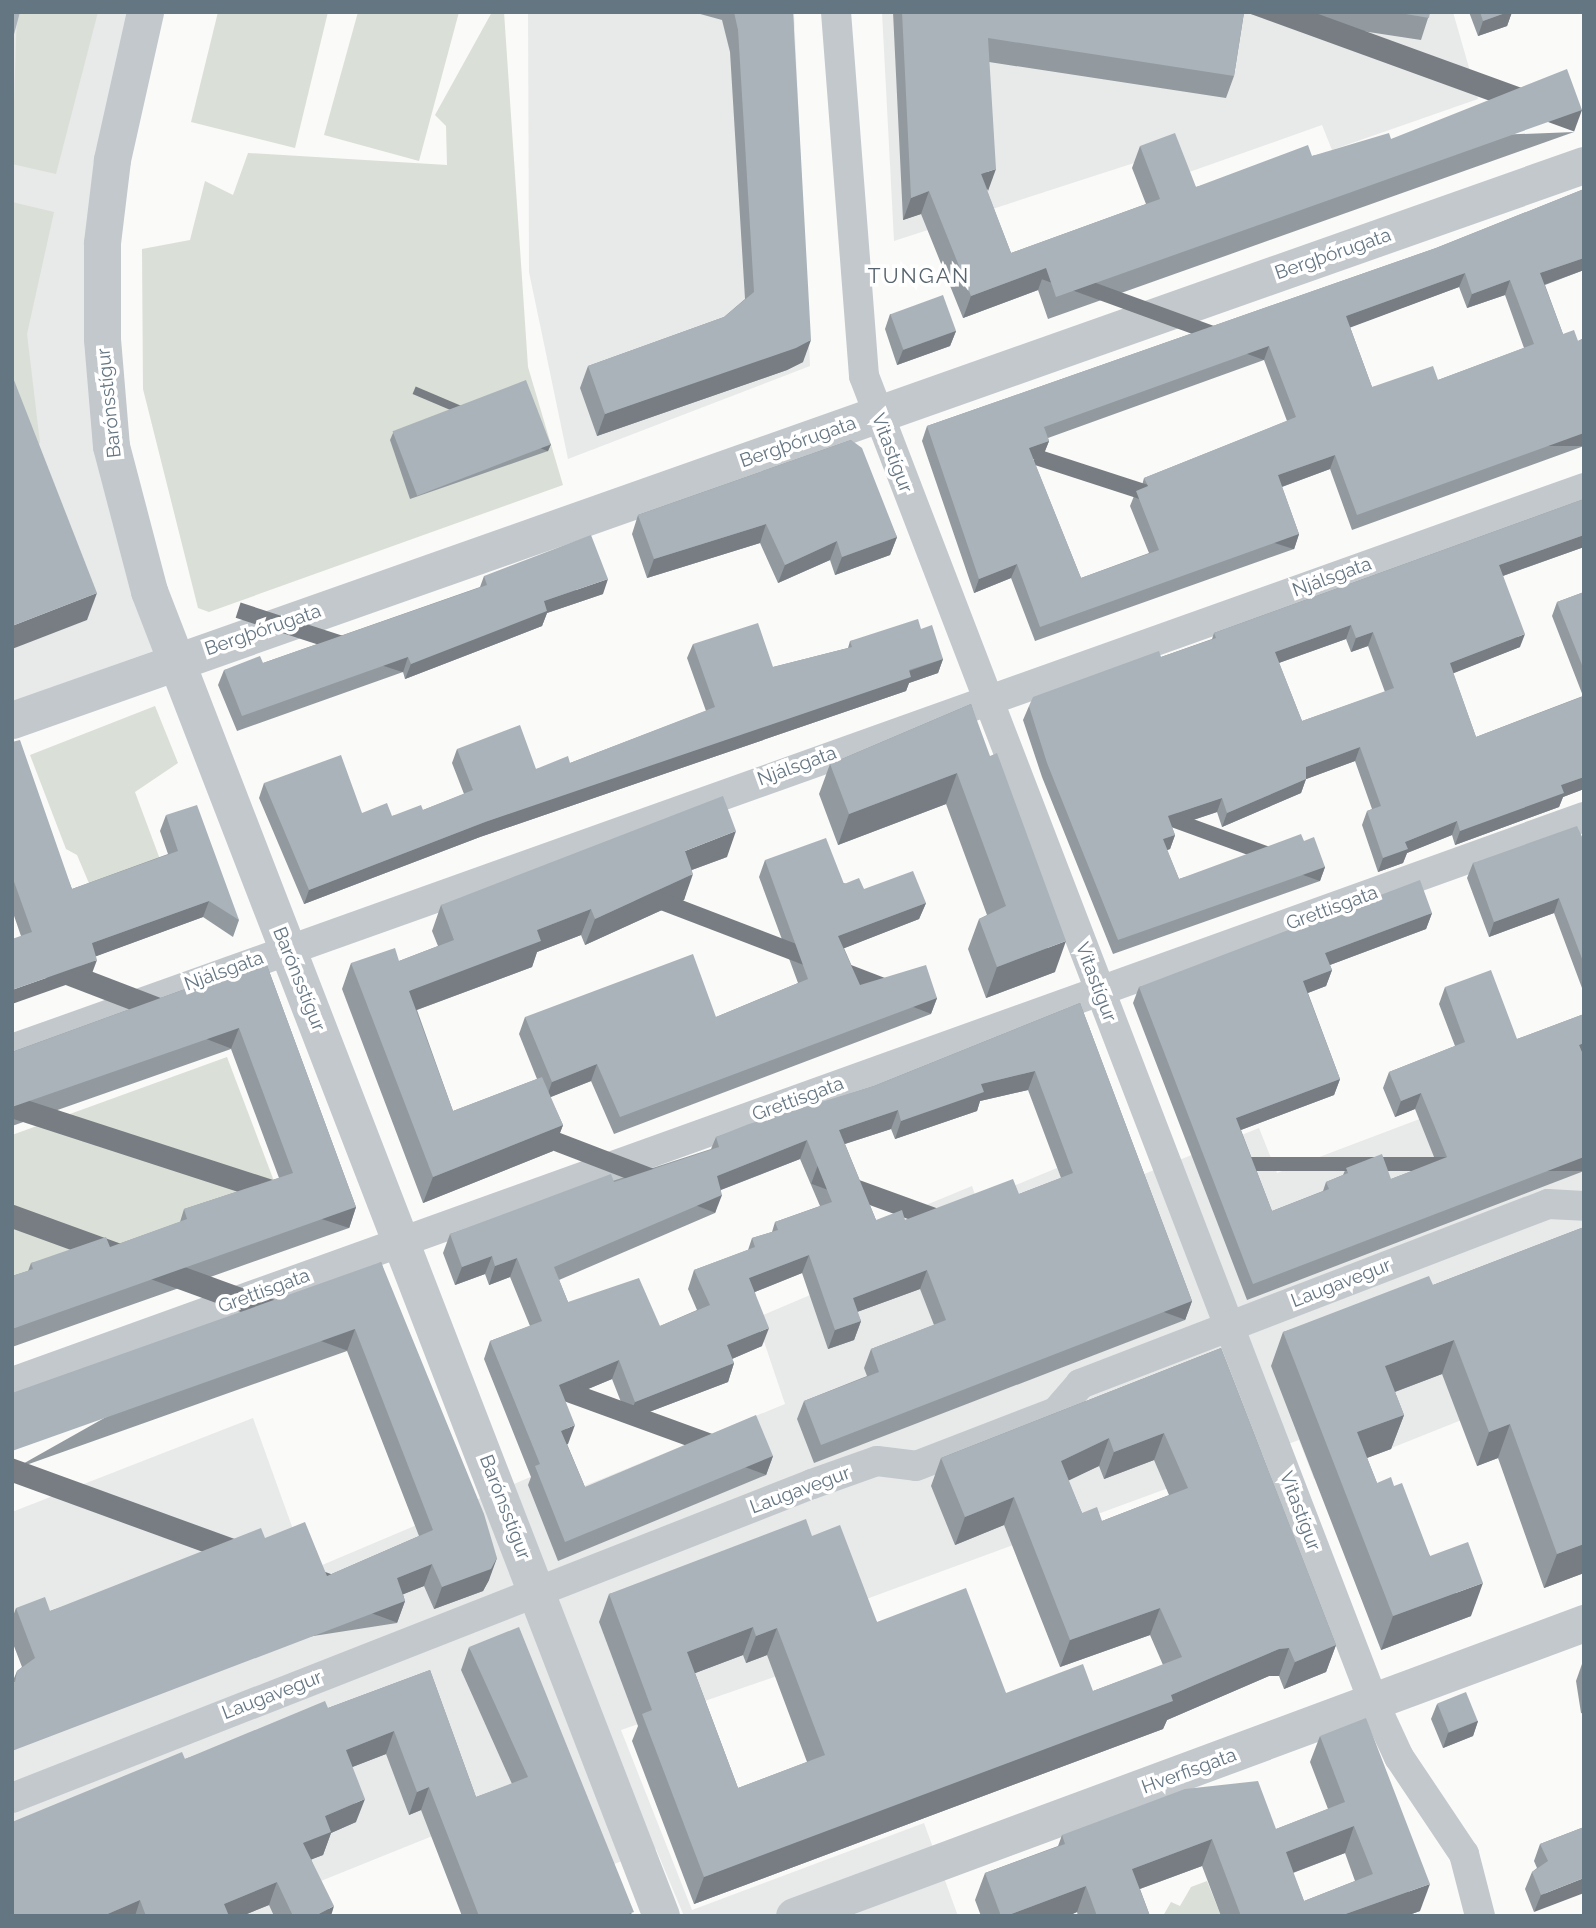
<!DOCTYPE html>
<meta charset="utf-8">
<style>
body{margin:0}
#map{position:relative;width:1596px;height:1928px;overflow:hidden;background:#fafaf8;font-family:Raleway,sans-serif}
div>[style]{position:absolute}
.built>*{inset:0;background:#e8e9e9}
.green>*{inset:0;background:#dadfd7}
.minor>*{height:30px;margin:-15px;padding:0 15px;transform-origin:15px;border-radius:15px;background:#c3c8cc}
.tertiary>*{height:37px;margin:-18.5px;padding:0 18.5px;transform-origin:18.5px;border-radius:18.5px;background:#c3c8cc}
.wall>*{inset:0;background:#929a9f}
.shaded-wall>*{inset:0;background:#777d82;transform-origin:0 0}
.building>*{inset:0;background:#aab3b9;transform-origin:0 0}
span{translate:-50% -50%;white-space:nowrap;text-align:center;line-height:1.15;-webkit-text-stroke:7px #fff;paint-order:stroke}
.street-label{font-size:19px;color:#657683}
.neighbourhood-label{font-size:21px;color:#57646e;letter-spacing:2px}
.frame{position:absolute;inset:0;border:14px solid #657683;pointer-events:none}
</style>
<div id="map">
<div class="built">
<div style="clip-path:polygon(12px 12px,139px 12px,90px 214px,156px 650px,12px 702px)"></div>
<div style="clip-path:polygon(528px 12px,794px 12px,810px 366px,568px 459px,529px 272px)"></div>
<div style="clip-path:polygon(882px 12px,1453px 12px,1478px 99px,1332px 150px,1322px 125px,1178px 176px,1168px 152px,894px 241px)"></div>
<div style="clip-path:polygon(1454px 1106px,1584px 1106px,1584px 1424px,1459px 1421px,1314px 1479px,1299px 1440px,861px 1601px,875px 1642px,621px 1730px,692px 1910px,924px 1823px,958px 1916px,684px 1916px,656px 1849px,600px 1869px,519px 1801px,306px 1887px,320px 1916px,12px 1916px,12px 1691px,39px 1681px,26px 1647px,16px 1651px,12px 1641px,12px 1512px,253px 1418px,308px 1571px,561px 1464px,572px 1491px,785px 1404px,756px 1318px,829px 1287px,815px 1251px,972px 1186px,977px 1201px,1057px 1168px,1072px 1203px,1259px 1128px,1277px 1173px)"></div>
</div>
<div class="green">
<div style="clip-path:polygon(17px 12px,98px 12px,56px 174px,12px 164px)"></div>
<div style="clip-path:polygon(218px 12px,328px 12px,295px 148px,191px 122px)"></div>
<div style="clip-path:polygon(358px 12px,459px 12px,419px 161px,324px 135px)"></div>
<div style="clip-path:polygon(492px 12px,504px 12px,528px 367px,563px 485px,209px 612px,198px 608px,143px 389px,142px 249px,190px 240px,205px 181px,233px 195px,248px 153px,447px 165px,446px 126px,435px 115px)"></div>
<div style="clip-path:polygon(12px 202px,54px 212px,27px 334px,40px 443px,28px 452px,12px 415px)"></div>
<div style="clip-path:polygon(155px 706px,178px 763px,135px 792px,161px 862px,91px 888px,77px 855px,66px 849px,30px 755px)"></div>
<div style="clip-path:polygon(227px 1057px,277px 1189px,12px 1283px,12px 1135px)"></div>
<div style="clip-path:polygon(1207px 1881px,1221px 1916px,1163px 1916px,1171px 1902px,1180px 1906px,1191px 1887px)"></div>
</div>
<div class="minor">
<div style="left:836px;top:12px;width:365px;rotate:85.6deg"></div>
<div style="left:864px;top:376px;width:1422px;rotate:68.98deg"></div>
<div style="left:1374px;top:1703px;width:60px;rotate:65.2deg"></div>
<div style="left:1399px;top:1757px;width:117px;rotate:56.2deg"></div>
<div style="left:1464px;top:1854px;width:64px;rotate:75.5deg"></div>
<div style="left:12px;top:1049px;width:1669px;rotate:-19.64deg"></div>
<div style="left:12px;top:1382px;width:1670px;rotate:-19.77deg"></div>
<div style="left:12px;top:1798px;width:859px;rotate:-21.43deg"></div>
<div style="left:812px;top:1484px;width:69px;rotate:-19.5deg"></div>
<div style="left:877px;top:1461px;width:39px;rotate:7deg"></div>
<div style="left:916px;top:1466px;width:150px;rotate:-21.1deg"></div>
<div style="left:1056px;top:1412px;width:37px;rotate:-49deg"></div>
<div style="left:1080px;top:1384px;width:501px;rotate:-21.04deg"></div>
<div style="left:1548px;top:1204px;width:36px;rotate:3deg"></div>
</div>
<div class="tertiary">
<div style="left:145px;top:12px;width:152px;rotate:102.6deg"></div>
<div style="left:112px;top:160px;width:84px;rotate:96.9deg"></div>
<div style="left:102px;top:243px;width:96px;rotate:90deg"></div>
<div style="left:102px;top:339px;width:107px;rotate:85.2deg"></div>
<div style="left:111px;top:446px;width:150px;rotate:75.3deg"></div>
<div style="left:149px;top:591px;width:1420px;rotate:68.87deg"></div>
<div style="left:12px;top:720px;width:1667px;rotate:-19.45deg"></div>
<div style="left:794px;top:1916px;width:843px;rotate:-20.35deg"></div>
</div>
<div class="wall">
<div style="clip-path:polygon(693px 12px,793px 12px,803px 362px,787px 370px,597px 436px,580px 388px,588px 366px,724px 317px,745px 299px,730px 52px,722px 20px)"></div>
<div style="clip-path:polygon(893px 12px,1430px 12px,1421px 40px,1244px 13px,1234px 76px,1226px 98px,989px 62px,987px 191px,1011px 253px,1146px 204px,1132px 168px,1140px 146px,1196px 187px,1312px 156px,1391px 139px,1574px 132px,1048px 319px,1038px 290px,963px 318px,921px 214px,903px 220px)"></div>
<div style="clip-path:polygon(1469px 12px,1512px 12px,1507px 26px,1478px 36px)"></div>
<div style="clip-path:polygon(evenodd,1584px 189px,1584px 270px,1545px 285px,1563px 334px,1578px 341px,1584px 338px,1584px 446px,1352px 530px,1330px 469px,1282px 487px,1299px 534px,1294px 549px,1035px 641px,1011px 578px,974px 593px,922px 441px,927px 426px,1436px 248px,1584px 189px,1459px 287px,1467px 308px,1505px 295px,1524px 348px,1438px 380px,1372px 387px,1350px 327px,1459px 287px,1584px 189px,1264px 360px,1287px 421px,1144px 478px,1141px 489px,1136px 491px,1130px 506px,1149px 553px,1081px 578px,1033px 459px,1043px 456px,1049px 441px,1048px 438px,1264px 360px)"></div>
<div style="clip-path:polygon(890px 314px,956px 331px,950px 346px,897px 365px,885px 329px)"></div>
<div style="clip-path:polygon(393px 433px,551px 444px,548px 451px,410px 499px,390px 440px)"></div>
<div style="clip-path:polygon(851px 440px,897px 537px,890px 555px,835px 575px,830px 560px,778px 583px,760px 543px,647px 578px,632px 534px,638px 515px)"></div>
<div style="clip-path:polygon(evenodd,1584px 499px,1584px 547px,1503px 576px,1520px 647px,1453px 673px,1476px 737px,1583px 696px,1552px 616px,1557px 602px,1584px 592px,1584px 789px,1563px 797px,1559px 807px,1455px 845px,1452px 835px,1407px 853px,1403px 863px,1378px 872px,1362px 825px,1367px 811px,1372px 809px,1355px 761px,1306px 779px,1301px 793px,1222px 827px,1217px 812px,1172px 827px,1175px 835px,1170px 849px,1167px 850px,1179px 879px,1304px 841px,1325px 867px,1320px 881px,1113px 954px,1042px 777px,1023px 720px,1029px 706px,1161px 657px,1212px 639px,1214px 633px,1584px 499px,1346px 639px,1351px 652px,1368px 646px,1385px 692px,1302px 721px,1279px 663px,1346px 639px)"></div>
<div style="clip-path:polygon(484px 576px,603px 594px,547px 613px,542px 626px,405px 679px,403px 672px,237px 731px,218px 685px,224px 670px,263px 663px,480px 587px)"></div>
<div style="clip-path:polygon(921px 629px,943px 659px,938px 673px,909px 683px,906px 691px,480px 837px,304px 904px,259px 798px,264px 783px,362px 813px,392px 816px,423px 810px,464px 794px,452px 763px,457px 749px,536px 769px,570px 763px,706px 711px,687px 658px,693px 644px,773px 667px,848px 648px,850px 641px)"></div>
<div style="clip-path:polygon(971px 704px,1055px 972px,986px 998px,968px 949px,979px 919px,987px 915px,946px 804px,838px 845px,819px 794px,830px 764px)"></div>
<div style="clip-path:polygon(12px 742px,72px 889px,168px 854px,160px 831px,166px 815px,239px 920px,233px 937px,203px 917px,96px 956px,91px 976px,21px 936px,12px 910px)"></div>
<div style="clip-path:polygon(1584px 841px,1584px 988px,1582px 988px,1554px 913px,1489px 937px,1467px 878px,1473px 863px)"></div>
<div style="clip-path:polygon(727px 857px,692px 870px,684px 900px,585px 945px,581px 935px,537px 952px,532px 967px,417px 1010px,453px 1111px,537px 1079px,519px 1034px,525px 1017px,716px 1017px,798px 983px,759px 877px,765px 860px,864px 889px,926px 903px,919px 919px,844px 948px,860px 985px,937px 998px,931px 1014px,614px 1134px,591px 1081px,550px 1097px,563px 1125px,553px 1151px,423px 1203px,342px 989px,351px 963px,399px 961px,438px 946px,432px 931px,441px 905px)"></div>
<div style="clip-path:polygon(1432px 913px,1426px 929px,1330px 965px,1332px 970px,1326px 986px,1308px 993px,1340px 1079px,1334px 1095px,1241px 1130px,1272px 1211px,1323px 1191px,1326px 1182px,1343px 1175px,1346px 1168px,1391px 1179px,1436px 1162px,1415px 1109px,1395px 1117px,1383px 1088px,1389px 1072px,1455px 1046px,1439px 1004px,1445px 987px,1517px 1039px,1584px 1014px,1584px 1171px,1247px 1300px,1133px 1003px,1139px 987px)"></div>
<div style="clip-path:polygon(265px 960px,356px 1207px,349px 1228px,12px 1347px,12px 1276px,28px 1271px,31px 1263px,110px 1247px,180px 1222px,184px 1209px,279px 1178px,231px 1049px,12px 1126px,12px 1052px)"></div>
<div style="clip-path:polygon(evenodd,1080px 1003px,1192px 1301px,1185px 1320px,814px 1463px,797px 1419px,804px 1401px,867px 1376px,864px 1368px,871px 1349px,934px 1325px,920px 1289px,857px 1312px,861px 1321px,854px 1340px,828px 1349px,802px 1273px,755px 1292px,762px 1346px,732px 1359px,734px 1363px,728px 1382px,628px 1420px,612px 1379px,564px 1399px,568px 1444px,567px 1444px,585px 1487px,773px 1456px,766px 1475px,558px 1561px,528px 1485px,531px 1477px,484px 1359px,490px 1341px,530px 1326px,510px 1277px,489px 1285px,485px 1274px,455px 1285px,443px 1253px,450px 1234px,711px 1149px,716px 1137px,874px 1086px,1080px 1003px,1028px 1090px,1061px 1178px,1019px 1194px,905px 1220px,876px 1220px,845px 1144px,891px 1129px,895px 1139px,977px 1111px,980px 1101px,1028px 1090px,1080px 1003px,800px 1159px,820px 1206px,775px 1222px,772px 1232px,752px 1238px,748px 1250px,694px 1270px,688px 1289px,697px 1310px,660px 1326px,568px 1302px,559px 1280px,715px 1213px,721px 1190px,800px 1159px)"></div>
<div style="clip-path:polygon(1584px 1227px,1584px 1573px,1544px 1588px,1498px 1458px,1477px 1466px,1442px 1374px,1395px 1392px,1404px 1415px,1391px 1449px,1367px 1458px,1377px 1483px,1394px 1486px,1430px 1556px,1471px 1616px,1381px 1650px,1271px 1366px,1283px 1332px,1433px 1285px)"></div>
<div style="clip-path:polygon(381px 1262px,489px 1580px,483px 1591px,434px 1609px,424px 1586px,403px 1594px,405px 1601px,397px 1623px,12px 1683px,17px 1671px,22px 1667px,12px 1641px,12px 1619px,16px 1608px,50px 1611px,265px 1538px,327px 1576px,419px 1536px,347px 1351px,12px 1470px)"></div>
<div style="clip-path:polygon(evenodd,1221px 1348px,1336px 1645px,1326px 1672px,1284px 1689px,1279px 1676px,1269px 1676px,1167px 1720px,1163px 1729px,694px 1904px,632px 1741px,638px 1726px,599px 1622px,609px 1594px,812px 1536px,877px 1622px,1006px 1693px,1093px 1691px,1163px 1665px,1150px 1635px,1060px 1667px,1004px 1525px,955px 1545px,931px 1486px,941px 1458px,1221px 1348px,1154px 1460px,1169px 1495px,1102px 1521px,1082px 1513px,1068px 1480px,1099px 1466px,1104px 1479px,1154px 1460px,1221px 1348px,743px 1655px,746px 1663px,767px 1655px,807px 1762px,738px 1788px,695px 1673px,743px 1655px)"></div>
<div style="clip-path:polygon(469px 1647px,633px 1916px,462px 1916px,421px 1810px,409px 1815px,386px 1754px,352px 1767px,356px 1822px,331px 1833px,323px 1855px,311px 1859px,331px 1916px,274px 1916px,269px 1905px,242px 1916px,12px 1916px,185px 1759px,328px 1708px,430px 1670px,476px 1797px,512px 1784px,461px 1670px)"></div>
<div style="clip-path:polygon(1582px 1664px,1584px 1664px,1584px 1714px,1581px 1713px,1576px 1681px)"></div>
<div style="clip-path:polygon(1437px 1704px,1478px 1721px,1473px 1736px,1443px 1748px,1431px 1719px)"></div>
<div style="clip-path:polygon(evenodd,1320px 1736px,1420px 1911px,1406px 1916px,1221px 1916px,1202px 1866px,1140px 1889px,1150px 1916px,1078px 1916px,1077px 1912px,1068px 1916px,981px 1916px,975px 1900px,985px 1873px,1058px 1846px,1062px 1835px,1276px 1829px,1328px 1809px,1310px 1762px,1320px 1736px,1345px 1853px,1355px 1881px,1304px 1901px,1293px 1873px,1345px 1853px)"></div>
<div style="clip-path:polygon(1584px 1827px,1534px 1912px,1525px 1889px,1532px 1872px,1537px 1868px,1534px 1861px,1540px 1844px)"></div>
</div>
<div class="shaded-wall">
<div style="clip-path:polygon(1508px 12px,1512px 12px,1507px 26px,1478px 36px,1483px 21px)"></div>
<div style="left:1582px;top:110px;width:23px;height:558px;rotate:110deg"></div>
<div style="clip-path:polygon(996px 169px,988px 191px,981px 174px)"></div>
<div style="clip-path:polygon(929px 191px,921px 214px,903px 220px,911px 198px)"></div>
<div style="clip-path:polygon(1584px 258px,1584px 270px,1535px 288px,1540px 273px)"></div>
<div style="clip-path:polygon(1046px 268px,1038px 290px,963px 318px,971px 296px)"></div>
<div style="clip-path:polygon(1465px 273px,1459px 287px,1341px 331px,1346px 316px)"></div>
<div style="clip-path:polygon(1510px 280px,1505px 295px,1467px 308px,1472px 294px)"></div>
<div style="clip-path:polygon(956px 331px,950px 346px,897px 365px,903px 350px)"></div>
<div style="clip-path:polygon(811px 340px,803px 362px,787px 370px,597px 436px,605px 414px)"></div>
<div style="left:1269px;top:346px;width:15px;height:239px;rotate:110deg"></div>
<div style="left:1584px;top:433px;width:13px;height:241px;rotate:90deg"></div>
<div style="clip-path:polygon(1049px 441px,1043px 456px,1023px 463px,1029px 448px)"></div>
<div style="left:551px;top:444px;width:8px;height:147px;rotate:113deg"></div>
<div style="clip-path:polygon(1335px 455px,1330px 469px,1273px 490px,1278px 475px)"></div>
<div style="clip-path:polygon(766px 524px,760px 543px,647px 578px,654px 559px)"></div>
<div style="left:1299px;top:534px;width:16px;height:275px;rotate:108deg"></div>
<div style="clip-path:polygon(1584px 535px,1584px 547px,1494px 579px,1499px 565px)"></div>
<div style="clip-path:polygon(897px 537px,890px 555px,835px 575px,842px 557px)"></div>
<div style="clip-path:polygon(837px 541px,830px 560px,778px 583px,785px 565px)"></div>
<div style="clip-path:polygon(1017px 564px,1011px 578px,974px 593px,979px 579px)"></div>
<div style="clip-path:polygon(608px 579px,603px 594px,547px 613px,542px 626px,405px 679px,411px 664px,544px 601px)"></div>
<div style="clip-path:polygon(97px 593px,87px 620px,12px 649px,12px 626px)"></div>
<div style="clip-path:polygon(1351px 625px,1346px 639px,1270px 666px,1275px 652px)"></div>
<div style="clip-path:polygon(1373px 632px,1368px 646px,1351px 652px,1356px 638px)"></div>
<div style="clip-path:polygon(1525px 634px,1520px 647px,1444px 677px,1450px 663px)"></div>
<div style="left:408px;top:657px;width:16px;height:176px;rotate:108deg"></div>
<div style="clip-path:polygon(943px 659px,938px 673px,909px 683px,906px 691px,480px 837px,304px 904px,309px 890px,485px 822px)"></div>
<div style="clip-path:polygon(1360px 747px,1355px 761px,1301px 781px,1306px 767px)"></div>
<div style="clip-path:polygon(957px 773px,946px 804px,838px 845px,849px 814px)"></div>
<div style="clip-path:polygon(1584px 777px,1584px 789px,1563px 797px,1559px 807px,1455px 845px,1460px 831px,1561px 785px)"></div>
<div style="clip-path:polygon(1306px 779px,1301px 793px,1222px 827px,1227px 813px)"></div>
<div style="clip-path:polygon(1222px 798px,1217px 812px,1163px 830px,1168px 816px)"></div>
<div style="clip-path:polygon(1457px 821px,1452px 835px,1407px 853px,1403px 863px,1378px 872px,1383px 858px,1405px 842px)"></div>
<div style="clip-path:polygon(736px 831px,727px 857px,675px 876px,685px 851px)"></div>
<div style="clip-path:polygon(1175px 835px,1170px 849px,1158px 853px,1163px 839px)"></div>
<div style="left:1325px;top:867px;width:15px;height:219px;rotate:110deg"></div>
<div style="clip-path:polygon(693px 874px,684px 900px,585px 945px,595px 919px)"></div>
<div style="clip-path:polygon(1559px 898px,1554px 913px,1489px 937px,1494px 922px)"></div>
<div style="clip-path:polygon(209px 901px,203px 917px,86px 960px,92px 943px)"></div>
<div style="clip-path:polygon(926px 903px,919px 919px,832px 953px,838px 936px)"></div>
<div style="clip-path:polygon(591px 909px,581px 935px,537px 952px,532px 967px,400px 1016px,409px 991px,537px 930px)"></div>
<div style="clip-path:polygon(1432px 913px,1426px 929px,1319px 969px,1325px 953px)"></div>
<div style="clip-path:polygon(1066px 941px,1055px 972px,986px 998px,997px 967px)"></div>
<div style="clip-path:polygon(97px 960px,91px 976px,12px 1004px,12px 990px)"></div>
<div style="clip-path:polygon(1332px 970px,1326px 986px,1297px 997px,1303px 981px)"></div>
<div style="left:937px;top:998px;width:17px;height:339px;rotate:111deg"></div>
<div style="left:239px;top:1028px;width:22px;height:240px;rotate:111deg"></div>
<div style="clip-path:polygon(1584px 1043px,1584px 1057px,1579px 1045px)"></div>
<div style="clip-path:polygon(597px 1064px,591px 1081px,546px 1099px,552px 1082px)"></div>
<div style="clip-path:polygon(1035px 1071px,1028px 1090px,980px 1101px,977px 1111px,895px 1139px,901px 1121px,981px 1084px)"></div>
<div style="clip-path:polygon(1340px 1079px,1334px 1095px,1230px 1134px,1236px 1118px)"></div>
<div style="clip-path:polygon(1421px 1093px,1415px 1109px,1395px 1117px,1401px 1101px)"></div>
<div style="clip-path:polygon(898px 1110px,891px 1129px,832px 1148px,839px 1130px)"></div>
<div style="clip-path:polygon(563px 1125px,553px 1151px,423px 1203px,433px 1177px)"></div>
<div style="clip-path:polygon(807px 1140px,800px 1159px,710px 1194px,717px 1176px)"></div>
<div style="left:1584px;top:1157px;width:14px;height:355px;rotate:90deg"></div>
<div style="left:722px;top:1195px;width:19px;height:183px;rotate:111deg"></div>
<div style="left:356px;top:1207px;width:22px;height:365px;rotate:108deg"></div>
<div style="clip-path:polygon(809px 1255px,802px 1273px,742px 1297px,749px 1278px)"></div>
<div style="clip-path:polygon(492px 1256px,485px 1274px,455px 1285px,462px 1267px)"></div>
<div style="clip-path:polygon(517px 1258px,510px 1277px,489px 1285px,495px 1266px)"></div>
<div style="clip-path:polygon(927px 1270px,920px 1289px,846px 1316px,853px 1298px)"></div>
<div style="left:1192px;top:1301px;width:20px;height:398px;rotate:110deg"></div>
<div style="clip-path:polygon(861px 1321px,854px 1340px,828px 1349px,835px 1330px)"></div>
<div style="clip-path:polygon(769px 1328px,762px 1346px,720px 1364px,727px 1345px)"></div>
<div style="left:355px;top:1329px;width:23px;height:364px;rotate:110deg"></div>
<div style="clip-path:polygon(1454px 1340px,1442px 1374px,1373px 1400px,1385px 1366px)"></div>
<div style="clip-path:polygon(619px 1360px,612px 1379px,552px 1404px,559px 1385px)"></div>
<div style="clip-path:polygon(734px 1363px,728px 1382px,628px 1420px,635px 1402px)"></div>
<div style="clip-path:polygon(1404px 1415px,1391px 1449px,1345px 1466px,1357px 1432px)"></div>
<div style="clip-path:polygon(1510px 1424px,1498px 1458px,1477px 1466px,1489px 1432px)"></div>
<div style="clip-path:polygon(575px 1425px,568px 1444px,555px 1450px,561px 1431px)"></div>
<div style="clip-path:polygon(1164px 1433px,1154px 1460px,1104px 1479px,1114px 1452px)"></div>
<div style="clip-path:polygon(1109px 1438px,1099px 1466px,1051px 1489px,1061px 1461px)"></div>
<div style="left:773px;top:1456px;width:20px;height:225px;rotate:110deg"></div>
<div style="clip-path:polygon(1014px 1497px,1004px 1525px,955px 1545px,965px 1517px)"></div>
<div style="clip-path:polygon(1584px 1544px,1584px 1573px,1544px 1588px,1557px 1554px)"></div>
<div style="clip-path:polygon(497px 1558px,489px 1580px,483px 1591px,434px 1609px,442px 1587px)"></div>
<div style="clip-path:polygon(432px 1564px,424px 1586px,389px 1600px,397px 1578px)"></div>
<div style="clip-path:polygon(1483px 1583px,1471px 1616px,1381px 1650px,1393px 1616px)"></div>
<div style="left:405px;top:1601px;width:23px;height:421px;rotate:110deg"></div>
<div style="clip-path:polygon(1160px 1608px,1150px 1635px,1060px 1667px,1070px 1640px)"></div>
<div style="clip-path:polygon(753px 1627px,743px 1655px,677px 1680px,687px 1652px)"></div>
<div style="clip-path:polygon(777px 1628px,767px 1655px,746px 1663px,756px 1636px)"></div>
<div style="clip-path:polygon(1336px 1645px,1326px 1672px,1284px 1689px,1295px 1662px)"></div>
<div style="clip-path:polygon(1289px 1648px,1279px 1676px,1269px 1676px,1167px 1720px,1163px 1729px,694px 1904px,704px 1877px,1171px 1695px,1279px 1649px)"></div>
<div style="clip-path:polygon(1478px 1721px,1473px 1736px,1443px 1748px,1448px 1733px)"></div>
<div style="clip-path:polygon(394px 1731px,386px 1754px,337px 1773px,346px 1750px)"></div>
<div style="clip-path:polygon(429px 1787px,421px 1810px,409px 1815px,417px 1792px)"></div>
<div style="clip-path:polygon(365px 1799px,356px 1822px,331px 1833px,323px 1855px,295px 1866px,303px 1843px,325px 1816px)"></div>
<div style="clip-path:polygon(1354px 1826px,1345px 1853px,1276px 1879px,1286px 1852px)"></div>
<div style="clip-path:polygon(1212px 1839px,1202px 1866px,1123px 1895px,1132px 1869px)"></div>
<div style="clip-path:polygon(1584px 1878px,1584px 1893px,1534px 1912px,1541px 1895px)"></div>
<div style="clip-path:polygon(277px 1882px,269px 1905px,242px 1916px,219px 1916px,224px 1904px)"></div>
<div style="clip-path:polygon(1430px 1884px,1420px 1911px,1406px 1916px,1340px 1916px)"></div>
<div style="clip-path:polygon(1086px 1886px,1077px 1912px,1068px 1916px,1006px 1916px)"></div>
<div style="clip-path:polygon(140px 1900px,135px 1916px,103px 1916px)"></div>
<div style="clip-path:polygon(334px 1906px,331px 1916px,315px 1916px)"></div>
</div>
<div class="building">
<div style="clip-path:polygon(12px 12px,20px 12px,12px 42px)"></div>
<div style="clip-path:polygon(734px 12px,793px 12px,811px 340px,796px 348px,605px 414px,588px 366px,724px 317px,754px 292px,738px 30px)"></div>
<div style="clip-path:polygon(902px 12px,1244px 12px,1234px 76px,988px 38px,996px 169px,981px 174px,1011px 253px,1160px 199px,1140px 146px,1175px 133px,1196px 187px,1308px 145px,1312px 156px,1389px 133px,1391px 139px,1567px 69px,1582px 110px,1056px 297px,1046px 268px,971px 296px,929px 191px,911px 198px)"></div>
<div style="clip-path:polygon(1394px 12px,1430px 12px,1429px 18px)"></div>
<div style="clip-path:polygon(1480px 12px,1508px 12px,1483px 21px)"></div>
<div style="clip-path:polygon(evenodd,1584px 189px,1584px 258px,1540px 273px,1563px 334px,1574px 330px,1578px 341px,1584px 338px,1584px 433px,1357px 515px,1335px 455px,1278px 475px,1299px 534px,1040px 627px,1017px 564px,979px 579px,927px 426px,1436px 248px,1584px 189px,1465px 273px,1472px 294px,1510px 280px,1534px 344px,1438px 380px,1433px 366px,1372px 387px,1346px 316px,1465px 273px,1584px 189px,1269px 346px,1296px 417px,1144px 478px,1148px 486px,1136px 491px,1159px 550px,1081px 578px,1029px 448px,1049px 441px,1044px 427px,1269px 346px)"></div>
<div style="left:943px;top:295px;width:38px;height:56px;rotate:70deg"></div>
<div style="clip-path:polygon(12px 375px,97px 593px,12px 626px)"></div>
<div style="left:526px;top:380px;width:69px;height:143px;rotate:69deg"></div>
<div style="clip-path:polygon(851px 440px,862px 448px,897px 537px,842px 557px,837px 541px,785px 565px,766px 524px,654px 559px,638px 515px)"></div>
<div style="clip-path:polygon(evenodd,1584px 499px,1584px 535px,1499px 565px,1525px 634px,1450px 663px,1476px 737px,1584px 696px,1584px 777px,1561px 785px,1564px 793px,1460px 831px,1457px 821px,1405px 842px,1408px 849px,1383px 858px,1367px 811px,1381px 806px,1360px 747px,1306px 767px,1306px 779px,1227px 813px,1222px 798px,1168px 816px,1175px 835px,1163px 839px,1179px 879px,1301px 834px,1304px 841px,1314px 837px,1325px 867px,1118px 940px,1047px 763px,1029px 706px,1033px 697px,1159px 651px,1161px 657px,1216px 638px,1214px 633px,1584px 499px,1351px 625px,1356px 638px,1373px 632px,1394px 688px,1302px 721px,1275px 652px,1351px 625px)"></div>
<div style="clip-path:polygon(591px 535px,608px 579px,544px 601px,547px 611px,411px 664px,408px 657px,242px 716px,224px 670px,260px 656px,263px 663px,487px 585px,484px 576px)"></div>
<div style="clip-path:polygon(1584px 592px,1584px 670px,1557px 602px)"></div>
<div style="clip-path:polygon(918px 619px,921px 629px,932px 625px,943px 659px,909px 670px,911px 677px,485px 822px,309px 890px,264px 783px,341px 755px,362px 813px,387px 803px,392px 816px,421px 805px,423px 810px,473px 790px,457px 749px,520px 725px,536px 769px,568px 756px,570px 763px,715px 707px,693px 644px,758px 623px,773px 667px,852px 647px,850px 641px)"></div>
<div style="clip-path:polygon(971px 704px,990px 756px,997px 753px,1066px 941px,997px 967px,979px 919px,1006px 906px,957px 773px,849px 814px,830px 764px)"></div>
<div style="clip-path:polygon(20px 740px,72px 889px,178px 851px,166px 815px,197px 805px,239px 920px,209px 901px,92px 943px,97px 960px,12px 990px,12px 939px,32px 932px,12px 876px,12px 742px)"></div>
<div style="clip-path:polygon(723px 796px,736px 831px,685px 851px,693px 874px,595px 919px,591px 909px,537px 930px,541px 941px,409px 991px,453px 1111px,542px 1077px,563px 1125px,433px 1177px,351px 963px,395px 948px,399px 961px,454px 940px,441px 905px)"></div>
<div style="clip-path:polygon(1577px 826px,1584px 841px,1584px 964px,1559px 898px,1494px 922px,1473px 863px)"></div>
<div style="clip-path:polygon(826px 838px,844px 884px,859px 878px,864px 889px,913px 871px,926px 903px,838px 936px,860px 985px,926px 965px,937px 998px,620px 1117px,597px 1064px,552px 1082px,525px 1017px,693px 954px,716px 1017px,808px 979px,765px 860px)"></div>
<div style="clip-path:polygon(1420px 880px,1432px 913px,1325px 953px,1332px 970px,1303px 981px,1340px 1079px,1236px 1118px,1272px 1211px,1329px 1189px,1326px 1182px,1348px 1173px,1346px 1168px,1382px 1154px,1391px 1179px,1447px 1157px,1421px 1093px,1401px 1101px,1389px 1072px,1465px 1042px,1445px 987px,1491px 970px,1517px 1039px,1584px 1014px,1584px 1043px,1579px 1045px,1584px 1057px,1584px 1157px,1253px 1284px,1139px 987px)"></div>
<div style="clip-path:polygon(265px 960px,356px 1207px,12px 1329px,12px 1276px,33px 1269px,31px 1263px,106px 1237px,110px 1247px,187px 1219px,184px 1209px,293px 1173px,239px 1028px,12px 1107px,12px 1052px)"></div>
<div style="clip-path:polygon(evenodd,1080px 1003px,1192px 1301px,821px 1445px,804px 1401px,879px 1372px,871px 1349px,946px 1320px,927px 1270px,853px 1298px,861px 1321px,835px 1330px,809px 1255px,749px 1278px,769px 1328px,727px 1345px,734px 1363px,635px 1402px,619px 1360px,559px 1385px,575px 1425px,561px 1431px,585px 1487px,756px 1415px,773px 1456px,565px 1542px,535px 1466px,540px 1464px,490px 1341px,542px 1321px,517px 1258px,495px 1266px,492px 1256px,462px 1267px,450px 1234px,611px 1174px,614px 1182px,719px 1147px,716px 1137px,749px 1124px,874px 1086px,1080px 1003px,1035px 1071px,1073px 1173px,1019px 1194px,1013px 1179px,905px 1220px,902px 1210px,876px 1220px,839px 1130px,898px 1110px,901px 1121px,984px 1092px,981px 1084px,1035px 1071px,1080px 1003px,807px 1140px,832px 1202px,775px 1222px,778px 1230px,752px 1238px,755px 1247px,694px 1270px,710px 1305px,660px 1326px,639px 1278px,568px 1302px,554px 1267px,722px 1195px,717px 1176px,807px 1140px)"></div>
<div style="clip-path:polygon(1584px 1227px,1584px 1544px,1557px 1554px,1510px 1424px,1489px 1432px,1454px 1340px,1385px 1366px,1404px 1415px,1357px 1432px,1377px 1483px,1391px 1477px,1394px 1486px,1402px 1483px,1430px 1556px,1468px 1542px,1483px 1583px,1393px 1616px,1283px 1332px,1429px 1276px,1433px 1285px)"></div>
<div style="clip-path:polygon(381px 1262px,484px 1514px,497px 1558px,491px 1569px,442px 1587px,432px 1564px,397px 1578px,405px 1601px,12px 1751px,12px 1683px,15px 1682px,17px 1671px,35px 1658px,16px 1608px,45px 1597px,50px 1611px,261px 1528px,265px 1538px,305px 1522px,327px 1576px,433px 1530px,355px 1329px,12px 1451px,12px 1393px)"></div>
<div style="clip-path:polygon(evenodd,1221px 1348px,1336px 1645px,1295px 1662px,1289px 1648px,1279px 1649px,1171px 1695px,1173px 1701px,704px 1877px,642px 1714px,652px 1710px,609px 1594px,806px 1519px,812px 1536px,840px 1525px,877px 1622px,966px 1588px,1006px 1693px,1083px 1664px,1093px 1691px,1182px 1657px,1160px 1608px,1070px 1640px,1014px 1497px,965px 1517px,941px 1458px,1221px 1348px,1164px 1433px,1188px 1488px,1102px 1521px,1097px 1507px,1082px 1513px,1061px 1461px,1109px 1438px,1114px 1452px,1164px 1433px,1221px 1348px,753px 1627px,756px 1636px,777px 1628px,825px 1755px,738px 1788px,687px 1652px,753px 1627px)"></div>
<div style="clip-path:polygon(519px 1627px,634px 1912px,623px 1916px,479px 1916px,429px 1787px,417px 1792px,394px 1731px,346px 1750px,365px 1799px,325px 1816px,331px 1832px,303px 1843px,334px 1906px,315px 1916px,293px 1916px,277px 1882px,224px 1904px,229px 1916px,146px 1916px,140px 1900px,103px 1916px,12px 1916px,12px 1822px,182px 1752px,185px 1759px,325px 1701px,328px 1708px,430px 1670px,476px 1797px,528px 1777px,469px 1647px)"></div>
<div style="left:1466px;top:1692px;width:31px;height:31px;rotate:68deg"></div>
<div style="clip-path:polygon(evenodd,1366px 1718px,1430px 1884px,1340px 1916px,1241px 1916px,1212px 1839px,1132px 1869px,1150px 1916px,1097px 1916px,1086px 1886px,1006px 1916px,1001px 1916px,985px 1873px,1065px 1844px,1062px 1835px,1185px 1789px,1258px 1781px,1276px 1829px,1345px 1802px,1320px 1736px,1366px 1718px,1354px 1826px,1373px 1874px,1304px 1901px,1286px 1852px,1354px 1826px)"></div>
<div style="clip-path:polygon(1584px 1827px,1584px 1878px,1541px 1895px,1532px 1872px,1548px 1861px,1540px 1844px)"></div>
</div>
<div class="street-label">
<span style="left:1333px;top:254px;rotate:-19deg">Bergþórugata</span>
<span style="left:109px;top:403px;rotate:-96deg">Barónsstígur</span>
<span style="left:798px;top:442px;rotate:-19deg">Bergþórugata</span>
<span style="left:892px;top:453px;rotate:69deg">Vitastígur</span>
<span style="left:1332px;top:577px;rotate:-20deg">Njálsgata</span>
<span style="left:263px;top:630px;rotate:-19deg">Bergþórugata</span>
<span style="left:797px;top:766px;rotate:-20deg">Njálsgata</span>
<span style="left:1332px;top:908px;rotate:-20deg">Grettisgata</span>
<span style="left:224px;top:971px;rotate:-20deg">Njálsgata</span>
<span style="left:299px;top:979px;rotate:68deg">Barónsstígur</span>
<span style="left:1096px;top:982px;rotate:69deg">Vitastígur</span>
<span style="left:798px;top:1099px;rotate:-20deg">Grettisgata</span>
<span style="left:1341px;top:1283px;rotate:-21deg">Laugavegur</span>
<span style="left:264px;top:1291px;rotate:-20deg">Grettisgata</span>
<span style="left:800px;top:1490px;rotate:-20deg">Laugavegur</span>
<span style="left:505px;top:1507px;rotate:69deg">Barónsstígur</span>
<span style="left:1300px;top:1511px;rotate:69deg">Vitastígur</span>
<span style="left:272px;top:1695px;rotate:-21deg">Laugavegur</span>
<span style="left:1189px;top:1771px;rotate:-20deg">Hverfisgata</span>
</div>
<div class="neighbourhood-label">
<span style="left:919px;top:276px">TUNGAN</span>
</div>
<div class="frame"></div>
</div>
